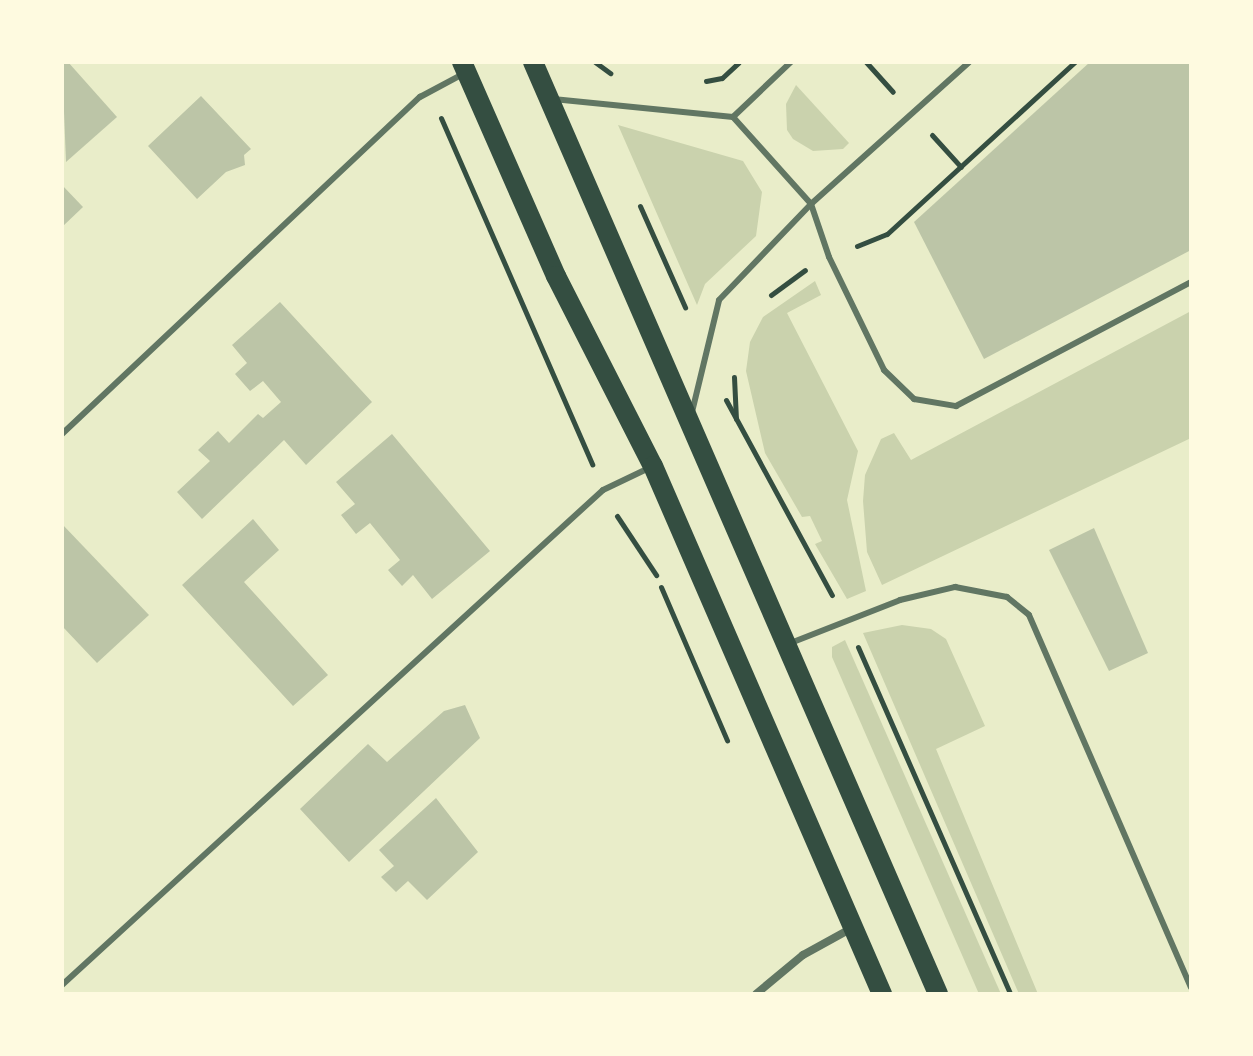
<!DOCTYPE html>
<style>
body{margin:0}
#map{position:relative;width:1253px;height:1056px;overflow:hidden;background:#e9edc9;font-family:"Fira Sans Condensed",sans-serif}
div>[style]{position:absolute}
.green>*{inset:0;background:#cad2ad}
.building>*{inset:0;background:#bcc5a7}
.path>*{height:5px;margin:-2.5px;padding:0 2.5px;transform-origin:2.5px;border-radius:2.5px;background:#344e41}
.service>*{height:6px;margin:-3px;padding:0 3px;transform-origin:3px;border-radius:3px;background:#617663}
.minor>*{height:8px;margin:-4px;padding:0 4px;transform-origin:4px;border-radius:4px;background:#617663}
.primary>*{height:20px;margin:-10px;padding:0 10px;transform-origin:10px;border-radius:10px;background:#344e41}
span{translate:-50% -50%;white-space:nowrap;text-align:center;line-height:1.15;-webkit-text-stroke:6px #fefae0;paint-order:stroke}
.frame{position:absolute;inset:0;border:64px solid #fefae0;pointer-events:none}
</style>
<div id="map">
<div class="green">
<div style="clip-path:polygon(796px 85px,849px 143px,843px 149px,813px 151px,793px 139px,787px 130px,786px 104px)"></div>
<div style="clip-path:polygon(618px 125px,743px 161px,762px 192px,756px 236px,705px 284px,697px 305px)"></div>
<div style="clip-path:polygon(815px 281px,821px 295px,787px 313px,858px 451px,847px 500px,866px 591px,847px 599px,815px 544px,822px 541px,810px 516px,802px 517px,765px 453px,746px 371px,750px 342px,763px 317px)"></div>
<div style="clip-path:polygon(1191px 311px,1191px 438px,882px 585px,867px 552px,863px 501px,865px 475px,881px 439px,894px 433px,911px 460px)"></div>
<div style="clip-path:polygon(902px 625px,931px 629px,946px 639px,985px 726px,936px 749px,1038px 994px,1019px 994px,863px 633px)"></div>
<div style="clip-path:polygon(845px 640px,1001px 994px,979px 994px,832px 657px,832px 647px)"></div>
</div>
<div class="building">
<div style="clip-path:polygon(62px 62px,68px 62px,117px 117px,66px 162px)"></div>
<div style="clip-path:polygon(1090px 62px,1191px 62px,1191px 250px,984px 359px,914px 222px)"></div>
<div style="clip-path:polygon(201px 96px,251px 149px,244px 155px,245px 165px,226px 172px,197px 199px,148px 146px)"></div>
<div style="clip-path:polygon(62px 185px,83px 207px,62px 227px)"></div>
<div style="clip-path:polygon(280px 302px,372px 402px,306px 465px,284px 440px,202px 519px,177px 492px,210px 461px,198px 450px,218px 431px,229px 443px,258px 414px,263px 418px,281px 402px,263px 381px,250px 391px,235px 374px,247px 363px,232px 345px)"></div>
<div style="clip-path:polygon(392px 434px,490px 551px,432px 599px,413px 575px,402px 586px,388px 570px,400px 560px,370px 523px,356px 534px,341px 515px,355px 504px,336px 482px)"></div>
<div style="clip-path:polygon(253px 519px,279px 550px,244px 582px,328px 675px,293px 706px,182px 585px)"></div>
<div style="clip-path:polygon(62px 524px,149px 615px,97px 663px,62px 626px)"></div>
<div style="clip-path:polygon(1094px 528px,1148px 653px,1109px 671px,1049px 550px)"></div>
<div style="clip-path:polygon(465px 705px,480px 738px,349px 862px,300px 809px,368px 744px,387px 762px,444px 711px)"></div>
<div style="clip-path:polygon(436px 798px,478px 852px,427px 900px,408px 881px,396px 892px,381px 877px,394px 866px,379px 850px)"></div>
</div>
<div class="path">
<div style="left:595px;top:62px;width:19px;rotate:36deg"></div>
<div style="left:866px;top:62px;width:40px;rotate:48deg"></div>
<div style="left:706px;top:81px;width:16px;rotate:-11deg"></div>
<div style="left:722px;top:78px;width:23px;rotate:-43deg"></div>
<div style="left:441px;top:118px;width:378px;rotate:66.4deg"></div>
<div style="left:932px;top:135px;width:43px;rotate:47.8deg"></div>
<div style="left:640px;top:206px;width:111px;rotate:66deg"></div>
<div style="left:857px;top:246px;width:32px;rotate:-22deg"></div>
<div style="left:887px;top:234px;width:255px;rotate:-42.5deg"></div>
<div style="left:771px;top:295px;width:42px;rotate:-36.3deg"></div>
<div style="left:734px;top:377px;width:42px;rotate:87.3deg"></div>
<div style="left:726px;top:400px;width:222px;rotate:61.5deg"></div>
<div style="left:617px;top:516px;width:71px;rotate:56.5deg"></div>
<div style="left:661px;top:587px;width:167px;rotate:66.7deg"></div>
<div style="left:858px;top:647px;width:379px;rotate:66.3deg"></div>
</div>
<div class="service">
<div style="left:553px;top:99px;width:181px;rotate:5.7deg"></div>
<div style="left:733px;top:117px;width:80px;rotate:-43.5deg"></div>
<div style="left:733px;top:117px;width:117px;rotate:48.1deg"></div>
<div style="left:811px;top:204px;width:56px;rotate:71.2deg"></div>
<div style="left:829px;top:257px;width:126px;rotate:64deg"></div>
<div style="left:884px;top:370px;width:42px;rotate:44deg"></div>
<div style="left:914px;top:399px;width:43px;rotate:9.5deg"></div>
<div style="left:956px;top:406px;width:266px;rotate:-27.8deg"></div>
<div style="left:692px;top:412px;width:115px;rotate:-76.4deg"></div>
<div style="left:719px;top:300px;width:133px;rotate:-46.2deg"></div>
<div style="left:811px;top:204px;width:212px;rotate:-41.9deg"></div>
<div style="left:62px;top:434px;width:492px;rotate:-43.3deg"></div>
<div style="left:420px;top:97px;width:49px;rotate:-28.1deg"></div>
<div style="left:788px;top:644px;width:120px;rotate:-21.4deg"></div>
<div style="left:900px;top:600px;width:57px;rotate:-13.3deg"></div>
<div style="left:955px;top:587px;width:53px;rotate:10.9deg"></div>
<div style="left:1007px;top:597px;width:28px;rotate:39deg"></div>
<div style="left:1029px;top:615px;width:406px;rotate:66.5deg"></div>
<div style="left:62px;top:985px;width:733px;rotate:-42.46deg"></div>
<div style="left:603px;top:490px;width:51px;rotate:-25.6deg"></div>
</div>
<div class="minor">
<div style="left:756px;top:994px;width:61px;rotate:-39.7deg"></div>
<div style="left:803px;top:955px;width:56px;rotate:-28.9deg"></div>
</div>
<div class="primary">
<div style="left:462px;top:62px;width:234px;rotate:66.3deg"></div>
<div style="left:556px;top:276px;width:213px;rotate:63deg"></div>
<div style="left:653px;top:466px;width:576px;rotate:66.55deg"></div>
<div style="left:533px;top:62px;width:1016px;rotate:66.51deg"></div>
</div>
<div class="frame"></div>
</div>
